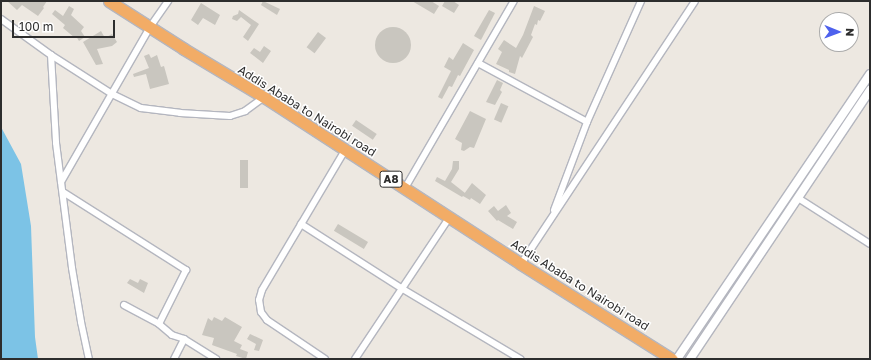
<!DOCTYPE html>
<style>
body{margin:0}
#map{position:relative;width:871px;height:360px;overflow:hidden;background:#ede8e1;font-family:"Golos Text",sans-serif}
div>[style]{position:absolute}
.water>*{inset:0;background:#7cc3e6}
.building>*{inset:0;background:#c9c6bf;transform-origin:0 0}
.round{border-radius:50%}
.roads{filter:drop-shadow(1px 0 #b4b6bf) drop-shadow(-1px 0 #b4b6bf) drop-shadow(0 1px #b4b6bf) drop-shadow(0 -1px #b4b6bf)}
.street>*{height:6px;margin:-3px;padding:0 3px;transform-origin:3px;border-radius:3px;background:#fff}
.secondary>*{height:8px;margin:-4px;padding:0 4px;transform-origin:4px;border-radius:4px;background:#fff}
.highway>*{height:11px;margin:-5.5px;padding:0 5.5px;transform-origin:5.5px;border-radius:5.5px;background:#f2ac66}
span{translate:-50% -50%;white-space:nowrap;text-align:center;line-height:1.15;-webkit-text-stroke:3px #fff;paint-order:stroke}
.shield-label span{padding:1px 3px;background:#fff;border:1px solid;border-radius:3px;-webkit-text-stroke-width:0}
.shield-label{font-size:11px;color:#2d2d2d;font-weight:700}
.street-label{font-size:12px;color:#2d2d2d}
.frame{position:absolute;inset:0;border:2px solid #2d2d2d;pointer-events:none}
.north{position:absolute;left:819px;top:12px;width:40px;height:40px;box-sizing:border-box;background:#fff;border:1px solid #ababab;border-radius:50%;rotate:91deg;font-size:11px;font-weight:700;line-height:16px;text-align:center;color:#2d2d2d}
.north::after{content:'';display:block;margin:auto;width:14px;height:18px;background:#4e61ed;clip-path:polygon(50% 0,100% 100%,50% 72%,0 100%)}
.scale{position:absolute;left:12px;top:20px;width:103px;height:18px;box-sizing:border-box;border:2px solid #2d2d2d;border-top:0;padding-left:5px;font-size:12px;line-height:14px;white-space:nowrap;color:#2d2d2d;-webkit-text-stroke:3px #fff;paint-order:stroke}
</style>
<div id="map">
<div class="water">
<div style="clip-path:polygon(1px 127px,21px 164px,31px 226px,35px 337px,38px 359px,1px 359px)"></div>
</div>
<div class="building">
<div style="clip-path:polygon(7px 1px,47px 1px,43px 7px,44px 8px,38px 16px,22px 5px,17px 10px)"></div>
<div style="clip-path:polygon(263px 1px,280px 9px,277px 15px,261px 5px)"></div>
<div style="clip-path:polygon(412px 1px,431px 1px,439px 6px,434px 14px)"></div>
<div style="clip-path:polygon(445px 1px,453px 1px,459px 5px,454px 13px,442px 6px)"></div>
<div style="clip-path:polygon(201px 3px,220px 15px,215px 25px,203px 18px,198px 25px,191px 20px)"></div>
<div style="clip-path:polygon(69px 6px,74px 9px,71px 15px,84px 27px,81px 31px,85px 37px,79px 41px,76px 36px,75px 38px,63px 28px,65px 25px,52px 14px,55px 10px,63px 16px)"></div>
<div style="clip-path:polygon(534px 6px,545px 11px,540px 21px,538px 20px,537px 25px,535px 24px,531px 35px,533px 37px,522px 58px,520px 56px,515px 74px,509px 72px,509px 70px,496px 64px,502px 52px,498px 49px,504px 40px,516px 48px,523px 35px)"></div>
<div style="clip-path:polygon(239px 10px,259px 24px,248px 41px,243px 37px,251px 25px,241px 17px,237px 21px,232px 19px,233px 16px,238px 14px)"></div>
<div style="clip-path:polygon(489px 10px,495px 13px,481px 40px,474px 36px)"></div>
<div class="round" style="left:375px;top:27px;width:36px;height:36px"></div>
<div style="clip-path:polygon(101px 31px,105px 38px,112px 34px,117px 42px,112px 46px,97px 49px,103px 64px,96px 65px,83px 42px)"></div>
<div style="left:318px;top:32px;width:10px;height:19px;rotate:37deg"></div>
<div style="clip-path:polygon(463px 43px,474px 50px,460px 76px,458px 75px,452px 87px,449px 86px,442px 99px,438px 97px,451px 71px,444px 67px,449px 57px,453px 60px)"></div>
<div style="clip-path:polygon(264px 46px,271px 51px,263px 63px,250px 53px,254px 48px,260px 52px)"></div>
<div style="clip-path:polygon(149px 54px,151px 58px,157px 55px,161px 67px,164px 66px,169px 84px,150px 89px,146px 74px,134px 77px,133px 74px,149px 68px,144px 56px)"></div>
<div style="clip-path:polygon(497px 80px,503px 83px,500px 90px,502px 92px,495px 105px,486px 102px)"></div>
<div style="left:501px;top:103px;width:8px;height:18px;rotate:23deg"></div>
<div style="clip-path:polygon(470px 111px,486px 119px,474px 148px,470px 147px,464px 151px,461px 150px,462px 143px,455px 139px)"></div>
<div style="left:356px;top:120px;width:25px;height:7px;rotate:34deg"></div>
<div style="left:240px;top:160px;width:8px;height:28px"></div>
<div style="clip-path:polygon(453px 161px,459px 161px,459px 169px,451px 182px,465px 193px,464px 194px,472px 183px,486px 195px,480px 204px,471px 198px,470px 200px,463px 196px,462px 197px,435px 181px,437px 177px,445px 181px,452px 169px)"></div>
<div style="clip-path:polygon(506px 205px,511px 213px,507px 216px,517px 222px,513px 229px,498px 220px,497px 221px,488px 211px,494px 206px,498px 211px)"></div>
<div style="left:338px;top:224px;width:35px;height:8px;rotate:31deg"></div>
<div style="clip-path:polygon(130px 279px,138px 283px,140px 279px,148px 283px,144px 293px,127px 283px)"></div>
<div style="clip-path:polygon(214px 317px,222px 321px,225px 317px,242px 327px,234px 341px,242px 345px,240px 349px,248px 352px,246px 359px,236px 356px,237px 354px,212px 345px,214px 338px,202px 335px,208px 318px,212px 321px)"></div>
<div style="clip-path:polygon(250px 334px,263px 340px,259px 351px,254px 350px,256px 344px,247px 339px)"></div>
</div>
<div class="roads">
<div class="street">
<div style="left:1px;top:19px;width:62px;rotate:35.8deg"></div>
<div style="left:51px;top:55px;width:72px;rotate:32.6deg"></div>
<div style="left:112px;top:94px;width:32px;rotate:26deg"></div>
<div style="left:141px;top:108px;width:39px;rotate:7deg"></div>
<div style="left:180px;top:113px;width:50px;rotate:3.4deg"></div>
<div style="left:230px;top:116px;width:16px;rotate:-18deg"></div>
<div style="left:245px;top:111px;width:24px;rotate:-36deg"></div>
<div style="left:51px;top:55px;width:88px;rotate:86.7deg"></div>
<div style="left:56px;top:143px;width:126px;rotate:82.7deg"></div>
<div style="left:72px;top:268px;width:55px;rotate:80.5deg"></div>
<div style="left:81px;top:322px;width:38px;rotate:78deg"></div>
<div style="left:478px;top:63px;width:124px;rotate:28.4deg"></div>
<div style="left:61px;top:182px;width:179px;rotate:-60.1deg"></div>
<div style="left:150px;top:27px;width:32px;rotate:-55deg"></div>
<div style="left:405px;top:188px;width:216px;rotate:-59.8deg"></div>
<div style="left:63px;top:192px;width:146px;rotate:32.4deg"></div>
<div style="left:186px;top:270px;width:60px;rotate:116.6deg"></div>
<div style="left:798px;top:198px;width:85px;rotate:32.6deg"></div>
<div style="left:554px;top:210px;width:94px;rotate:-69.4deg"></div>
<div style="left:587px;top:122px;width:133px;rotate:-65.9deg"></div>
<div style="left:301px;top:224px;width:119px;rotate:32.6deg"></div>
<div style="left:401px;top:288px;width:139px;rotate:30.8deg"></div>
<div style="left:521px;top:264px;width:315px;rotate:-56.5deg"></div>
<div style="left:124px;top:305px;width:40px;rotate:28deg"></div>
<div style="left:159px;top:324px;width:17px;rotate:40deg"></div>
<div style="left:172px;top:335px;width:13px;rotate:18deg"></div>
<div style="left:184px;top:339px;width:38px;rotate:32deg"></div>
<div style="left:174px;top:359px;width:22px;rotate:-63deg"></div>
<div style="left:325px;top:359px;width:70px;rotate:-146.1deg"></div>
<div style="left:267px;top:320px;width:10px;rotate:-127deg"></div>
<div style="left:261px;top:312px;width:12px;rotate:-99deg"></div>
<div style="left:259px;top:300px;width:10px;rotate:-73deg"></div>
<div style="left:262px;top:290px;width:163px;rotate:-59.3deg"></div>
<div style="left:355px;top:359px;width:169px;rotate:-56.3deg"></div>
</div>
<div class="secondary">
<div style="left:677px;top:359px;width:344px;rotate:-55.9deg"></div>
<div style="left:690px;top:359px;width:324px;rotate:-56.2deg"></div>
</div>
<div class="highway">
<div style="left:109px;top:1px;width:89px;rotate:32.6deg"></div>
<div style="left:184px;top:49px;width:93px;rotate:31deg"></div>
<div style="left:264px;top:97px;width:306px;rotate:33deg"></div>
<div style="left:521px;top:264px;width:178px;rotate:32.2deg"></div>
</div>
</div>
<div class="shield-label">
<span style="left:391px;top:179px">A8</span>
</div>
<div class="street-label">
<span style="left:307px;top:111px;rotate:32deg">Addis Ababa to Nairobi road</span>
<span style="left:580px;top:285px;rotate:32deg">Addis Ababa to Nairobi road</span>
</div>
<div class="frame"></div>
<div class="north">N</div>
<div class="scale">100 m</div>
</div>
